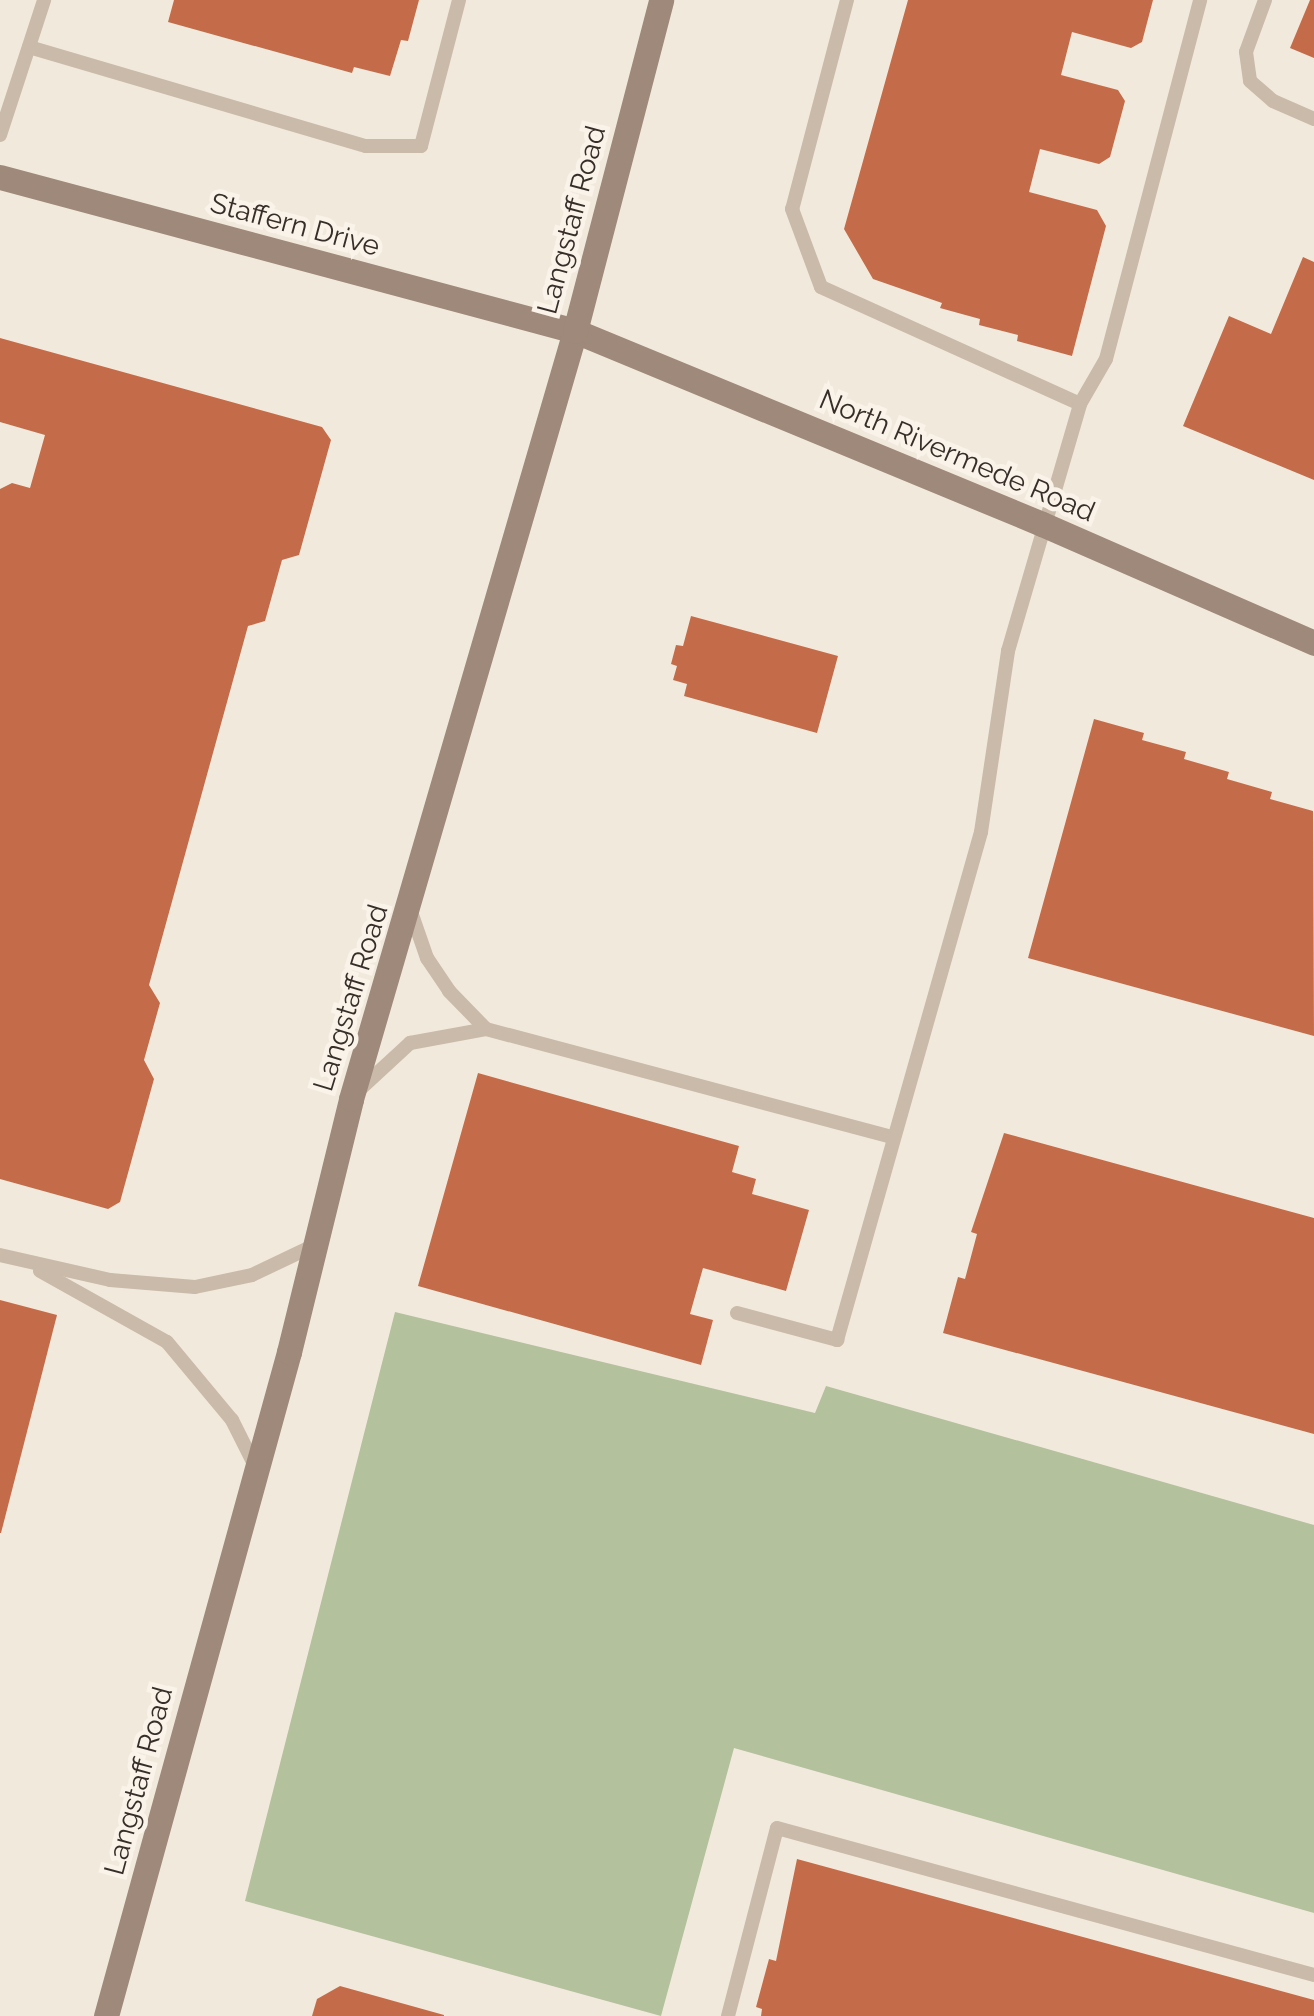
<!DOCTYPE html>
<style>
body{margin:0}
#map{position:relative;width:1314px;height:2016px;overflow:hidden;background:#f2e9dd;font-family:Raleway,sans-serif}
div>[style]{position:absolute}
.green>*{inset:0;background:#b3c19d}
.building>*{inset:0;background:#c46c49}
.lane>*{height:14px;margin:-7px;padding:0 7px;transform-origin:7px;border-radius:7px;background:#cabaa9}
.secondary>*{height:25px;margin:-12.5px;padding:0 12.5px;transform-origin:12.5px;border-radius:12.5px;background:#9e897a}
span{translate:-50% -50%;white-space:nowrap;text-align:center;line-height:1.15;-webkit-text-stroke:9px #faf3e9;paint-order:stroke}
.street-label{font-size:28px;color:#372e29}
</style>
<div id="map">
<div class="green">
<div style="clip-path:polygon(395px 1312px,815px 1413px,826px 1386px,1314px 1525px,1314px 1913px,734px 1748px,661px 2016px,245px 1901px)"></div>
</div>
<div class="building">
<div style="clip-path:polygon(174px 0,419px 0,408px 41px,401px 40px,390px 76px,354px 67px,352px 73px,168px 22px)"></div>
<div style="clip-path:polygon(908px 0,1153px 0,1142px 42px,1131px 48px,1072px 32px,1061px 75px,1118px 90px,1125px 101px,1110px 157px,1099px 164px,1040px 149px,1029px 192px,1097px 210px,1106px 226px,1072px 356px,1017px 341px,1018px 335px,979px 325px,980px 319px,940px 308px,942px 303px,873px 279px,844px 229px)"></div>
<div style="clip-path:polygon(1310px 0,1314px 0,1314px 58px,1290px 48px)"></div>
<div style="clip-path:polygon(1303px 257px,1314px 262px,1314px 480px,1183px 426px,1229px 316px,1271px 334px)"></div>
<div style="clip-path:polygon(0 338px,322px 427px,331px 440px,299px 555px,282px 560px,265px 621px,248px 626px,149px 985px,160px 1003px,144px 1060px,154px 1079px,120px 1202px,108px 1209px,0 1179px,0 489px,12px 483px,30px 488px,45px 435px,0 422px)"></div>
<div style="clip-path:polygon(691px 616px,838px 656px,817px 733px,684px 696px,687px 684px,673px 680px,677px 666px,671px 664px,676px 645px,683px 646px)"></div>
<div style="clip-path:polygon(1094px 719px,1144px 733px,1142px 740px,1186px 752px,1184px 759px,1229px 772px,1227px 779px,1272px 792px,1270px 799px,1313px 811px,1314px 1036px,1028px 958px)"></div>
<div style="clip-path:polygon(478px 1073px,739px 1146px,732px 1172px,756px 1179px,752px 1194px,809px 1210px,786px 1291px,703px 1268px,690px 1314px,713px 1320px,701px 1365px,418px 1286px)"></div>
<div style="clip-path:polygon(1004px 1133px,1314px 1218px,1314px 1434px,943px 1333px,958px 1277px,965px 1279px,977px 1234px,971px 1232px)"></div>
<div style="clip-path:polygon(0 1300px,57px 1315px,1px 1533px,0 1533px)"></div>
<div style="clip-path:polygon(797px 1859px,1314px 2000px,1314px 2016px,761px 2016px,762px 2009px,756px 2007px,769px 1959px,776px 1961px)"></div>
<div style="clip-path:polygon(340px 1986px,444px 2015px,444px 2016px,312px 2016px,317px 1999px)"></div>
</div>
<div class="lane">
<div style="left:847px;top:0;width:216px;rotate:104.7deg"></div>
<div style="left:792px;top:209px;width:83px;rotate:69.6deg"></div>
<div style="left:821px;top:287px;width:284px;rotate:24.3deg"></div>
<div style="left:1265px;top:0;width:55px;rotate:110.1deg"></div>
<div style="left:1246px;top:52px;width:29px;rotate:82deg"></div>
<div style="left:1250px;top:81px;width:30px;rotate:41deg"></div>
<div style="left:1273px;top:101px;width:45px;rotate:23.7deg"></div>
<div style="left:29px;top:47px;width:351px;rotate:16.4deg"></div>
<div style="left:366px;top:146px;width:55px"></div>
<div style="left:421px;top:146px;width:151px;rotate:-75.4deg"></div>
<div style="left:0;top:135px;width:142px;rotate:-71.9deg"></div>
<div style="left:410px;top:909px;width:52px;rotate:70.9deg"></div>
<div style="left:427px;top:958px;width:40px;rotate:56deg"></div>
<div style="left:449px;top:991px;width:53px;rotate:45.8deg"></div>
<div style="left:358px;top:1091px;width:71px;rotate:-42.7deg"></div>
<div style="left:410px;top:1043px;width:77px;rotate:-10.4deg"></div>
<div style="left:486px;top:1029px;width:419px;rotate:14.9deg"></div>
<div style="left:0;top:1255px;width:113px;rotate:12.8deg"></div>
<div style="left:110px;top:1280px;width:85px;rotate:4.7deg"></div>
<div style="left:195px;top:1287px;width:58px;rotate:-11.9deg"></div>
<div style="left:252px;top:1275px;width:70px;rotate:-25.5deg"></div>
<div style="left:40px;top:1271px;width:145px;rotate:29.2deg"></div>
<div style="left:167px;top:1342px;width:102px;rotate:50.2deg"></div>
<div style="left:232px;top:1420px;width:51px;rotate:63.4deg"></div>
<div style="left:737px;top:1313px;width:104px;rotate:15.1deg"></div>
<div style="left:837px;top:1340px;width:528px;rotate:-74.17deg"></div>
<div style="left:981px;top:832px;width:183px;rotate:-81.5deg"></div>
<div style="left:1008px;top:651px;width:257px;rotate:-73.7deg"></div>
<div style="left:1080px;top:404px;width:52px;rotate:-60deg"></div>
<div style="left:1106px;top:359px;width:371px;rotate:-75.3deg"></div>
<div style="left:728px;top:2016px;width:194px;rotate:-75.4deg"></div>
<div style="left:777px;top:1828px;width:557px;rotate:15.31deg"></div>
</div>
<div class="secondary">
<div style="left:0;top:177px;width:595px;rotate:14.99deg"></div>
<div style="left:575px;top:331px;width:505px;rotate:22.45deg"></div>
<div style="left:1042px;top:524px;width:297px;rotate:23.6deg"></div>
<div style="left:106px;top:2016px;width:689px;rotate:-74.59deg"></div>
<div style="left:289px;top:1352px;width:260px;rotate:-76.2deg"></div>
<div style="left:351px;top:1099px;width:800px;rotate:-73.74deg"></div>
<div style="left:575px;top:331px;width:342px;rotate:-75.4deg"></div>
</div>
<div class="street-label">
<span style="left:572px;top:220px;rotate:-75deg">Langstaff Road</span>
<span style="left:295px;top:225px;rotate:15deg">Staffern Drive</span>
<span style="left:957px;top:456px;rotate:23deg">North Rivermede Road</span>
<span style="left:351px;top:998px;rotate:-73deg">Langstaff Road</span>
<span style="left:139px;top:1781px;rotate:-75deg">Langstaff Road</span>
</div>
</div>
